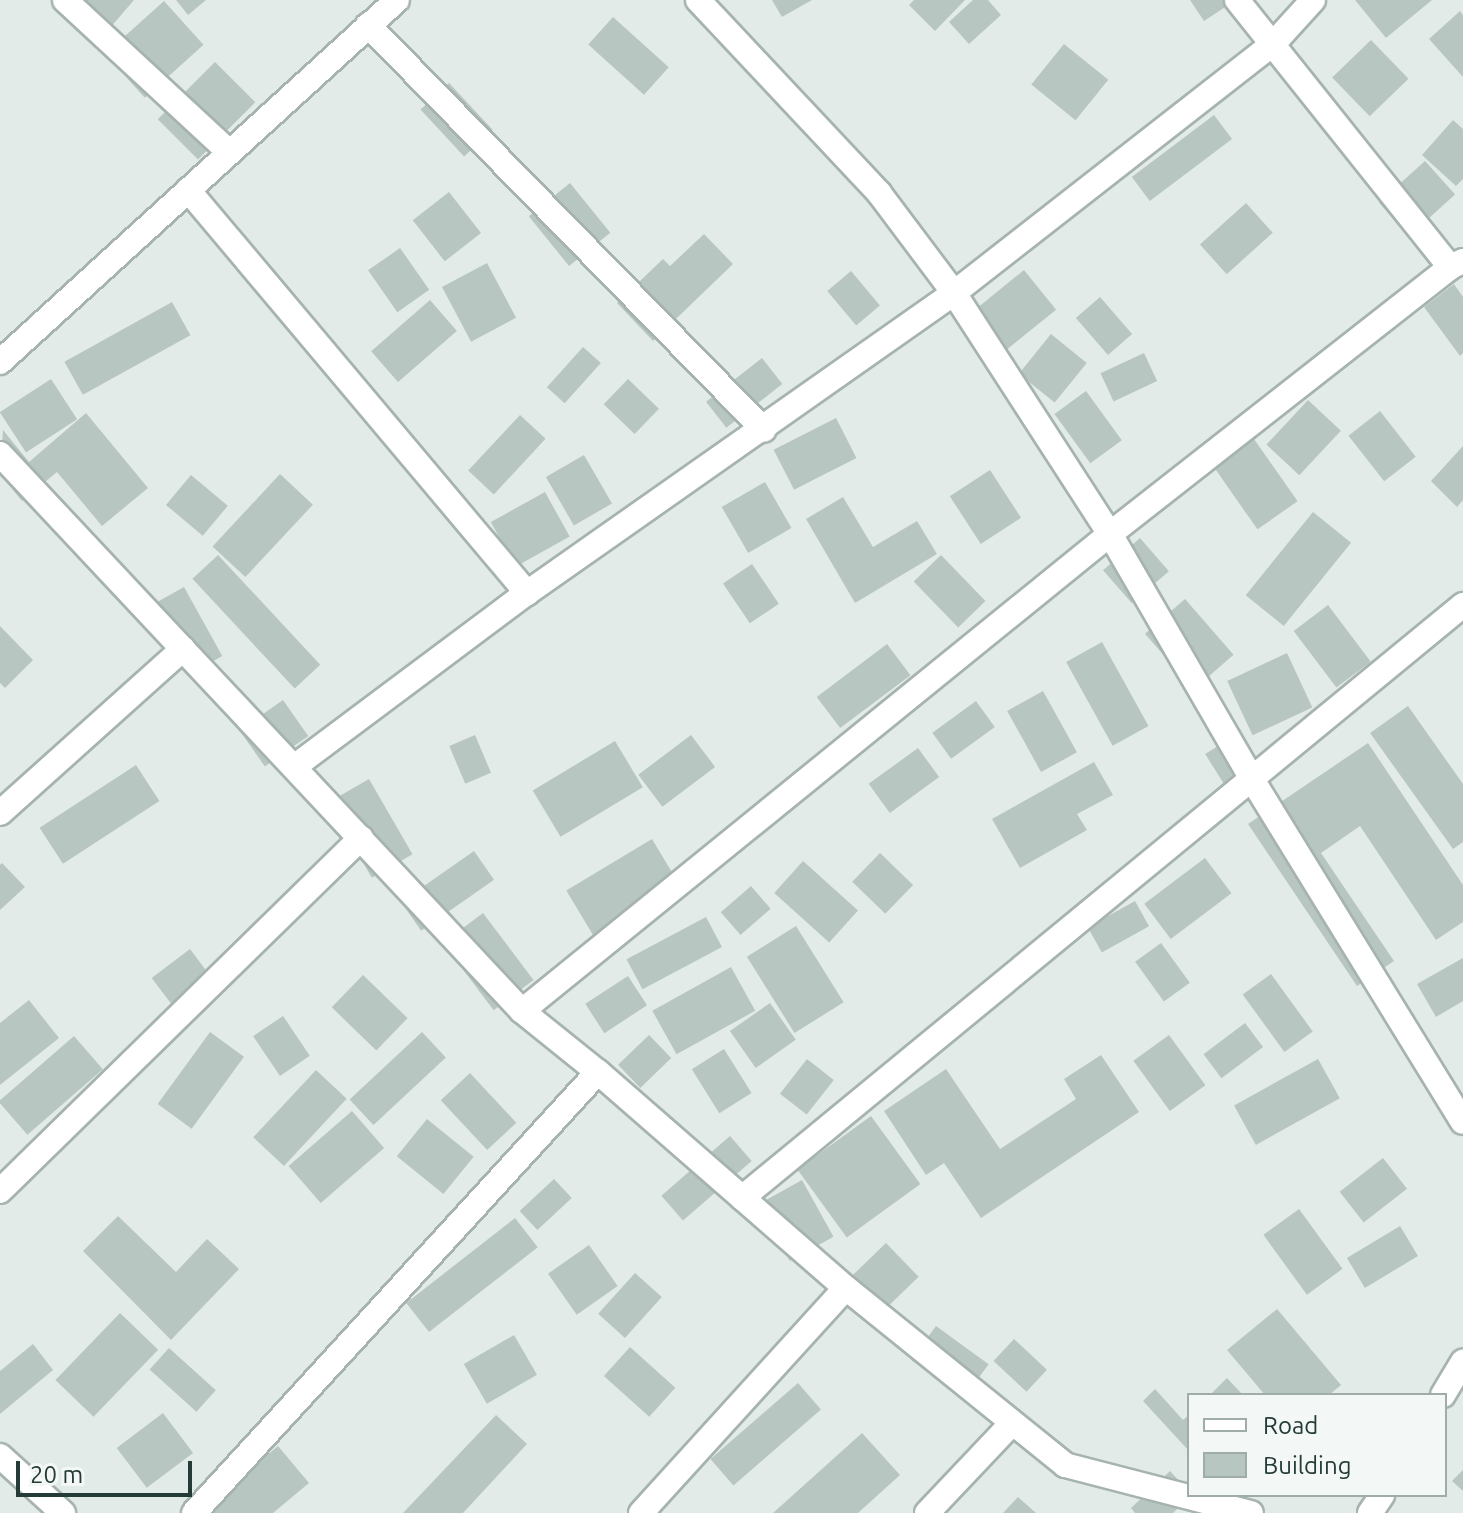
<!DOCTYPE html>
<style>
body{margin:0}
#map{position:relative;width:1463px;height:1513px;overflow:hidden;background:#e3ebe8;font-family:Ubuntu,sans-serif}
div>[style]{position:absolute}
.building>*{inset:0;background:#b8c6c1;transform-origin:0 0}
.roads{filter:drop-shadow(2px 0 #a6b3af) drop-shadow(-2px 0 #a6b3af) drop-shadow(0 2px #a6b3af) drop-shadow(0 -2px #a6b3af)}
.minor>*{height:24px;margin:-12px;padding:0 12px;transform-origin:12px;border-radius:12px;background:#fff}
span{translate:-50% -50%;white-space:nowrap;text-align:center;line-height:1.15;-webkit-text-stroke:6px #f3f8f6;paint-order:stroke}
.legend{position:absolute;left:1187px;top:1393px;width:260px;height:104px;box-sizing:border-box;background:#f3f8f6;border:2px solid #a0acaa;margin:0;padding:10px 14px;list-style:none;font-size:24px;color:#243b37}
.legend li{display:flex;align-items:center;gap:16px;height:40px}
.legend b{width:40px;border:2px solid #a0acaa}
.scale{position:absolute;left:16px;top:1461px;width:176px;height:36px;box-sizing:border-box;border:4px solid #243b37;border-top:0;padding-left:10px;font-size:24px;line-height:28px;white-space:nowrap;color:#243b37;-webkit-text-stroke:6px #f3f8f6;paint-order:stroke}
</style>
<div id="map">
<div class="building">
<div style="clip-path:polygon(82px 0,134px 0,103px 36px)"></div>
<div style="clip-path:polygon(176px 0,206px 0,188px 15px)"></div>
<div style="clip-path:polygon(772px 0,812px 0,782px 17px)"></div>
<div style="clip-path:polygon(914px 0,965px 0,935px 31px,909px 5px)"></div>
<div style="clip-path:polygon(973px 0,988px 0,1001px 15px,969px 44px,949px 22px)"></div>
<div style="clip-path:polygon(1190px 0,1236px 0,1204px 21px)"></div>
<div style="clip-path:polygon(1355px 0,1432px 0,1386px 38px)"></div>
<div style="left:164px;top:1px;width:59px;height:79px;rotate:48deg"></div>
<div style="clip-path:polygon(1460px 11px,1463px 15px,1463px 77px,1429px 39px)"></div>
<div style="left:613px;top:17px;width:75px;height:37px;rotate:42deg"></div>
<div style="left:1371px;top:40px;width:54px;height:54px;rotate:46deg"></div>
<div style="left:1064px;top:44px;width:57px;height:52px;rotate:39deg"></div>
<div style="left:215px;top:62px;width:57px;height:81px;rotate:45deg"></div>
<div style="left:449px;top:83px;width:64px;height:39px;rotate:47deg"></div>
<div style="left:1214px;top:115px;width:30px;height:103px;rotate:53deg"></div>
<div style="clip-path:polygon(1453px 120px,1463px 129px,1463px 179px,1456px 186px,1422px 155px)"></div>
<div style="left:1425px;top:161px;width:45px;height:62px;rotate:48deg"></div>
<div style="left:570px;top:183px;width:64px;height:53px;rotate:51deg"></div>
<div style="left:449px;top:192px;width:52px;height:46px;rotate:52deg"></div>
<div style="left:1246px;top:203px;width:40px;height:62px;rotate:48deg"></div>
<div style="clip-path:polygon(704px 234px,733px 264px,653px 341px,617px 303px,663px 259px,670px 266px)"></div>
<div style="left:400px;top:248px;width:51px;height:39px;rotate:55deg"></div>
<div style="left:487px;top:263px;width:62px;height:51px;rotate:62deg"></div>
<div style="left:1024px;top:270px;width:51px;height:65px;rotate:51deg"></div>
<div style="left:851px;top:271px;width:45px;height:31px;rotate:50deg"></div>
<div style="clip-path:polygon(1454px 284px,1463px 297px,1463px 353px,1460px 356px,1424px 307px)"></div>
<div style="left:1100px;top:297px;width:49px;height:32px;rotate:49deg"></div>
<div style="left:430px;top:300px;width:41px;height:78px;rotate:49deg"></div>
<div style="left:172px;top:302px;width:38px;height:123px;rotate:61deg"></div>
<div style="left:1051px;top:334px;width:46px;height:51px;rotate:39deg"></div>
<div style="left:583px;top:347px;width:24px;height:54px;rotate:42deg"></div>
<div style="left:1144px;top:353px;width:31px;height:48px;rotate:65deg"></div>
<div style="left:762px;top:358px;width:33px;height:71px;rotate:52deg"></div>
<div style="left:51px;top:379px;width:48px;height:61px;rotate:57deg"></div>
<div style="left:628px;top:379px;width:43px;height:35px;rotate:44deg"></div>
<div style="left:1086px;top:391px;width:61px;height:39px;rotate:54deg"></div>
<div style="left:1308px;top:400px;width:45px;height:61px;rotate:43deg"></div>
<div style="left:1380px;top:411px;width:58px;height:40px;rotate:52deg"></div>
<div style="clip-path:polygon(86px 413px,148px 488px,102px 526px,57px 472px,22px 501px,0 474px,3px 430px,29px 462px)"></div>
<div style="left:520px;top:415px;width:35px;height:76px;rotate:43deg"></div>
<div style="left:836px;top:418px;width:45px;height:70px;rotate:63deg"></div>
<div style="left:1254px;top:439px;width:76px;height:49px;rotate:55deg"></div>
<div style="clip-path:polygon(1463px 446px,1463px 500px,1457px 507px,1431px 481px)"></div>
<div style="left:584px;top:455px;width:56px;height:44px;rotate:60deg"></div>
<div style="left:990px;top:470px;width:57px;height:48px;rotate:57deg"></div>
<div style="left:280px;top:474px;width:45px;height:99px;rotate:43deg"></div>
<div style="left:191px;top:475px;width:48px;height:39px;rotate:40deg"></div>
<div style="left:765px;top:482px;width:53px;height:50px;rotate:60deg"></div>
<div style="left:545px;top:492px;width:51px;height:62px;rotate:61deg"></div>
<div style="clip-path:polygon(843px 497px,873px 547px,917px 521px,937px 554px,855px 603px,806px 519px)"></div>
<div style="left:1313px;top:512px;width:49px;height:107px;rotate:39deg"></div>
<div style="left:1140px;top:538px;width:44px;height:49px;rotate:49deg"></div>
<div style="left:218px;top:555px;width:150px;height:35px;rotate:47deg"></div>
<div style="left:941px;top:555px;width:64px;height:38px;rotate:46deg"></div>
<div style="left:752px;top:564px;width:48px;height:35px;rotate:56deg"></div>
<div style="left:184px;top:587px;width:79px;height:39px;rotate:61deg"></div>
<div style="left:1185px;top:599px;width:74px;height:53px;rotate:49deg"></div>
<div style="left:1328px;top:605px;width:71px;height:43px;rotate:53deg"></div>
<div style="clip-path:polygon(0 626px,33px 660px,5px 688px,0 683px)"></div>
<div style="left:1102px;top:642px;width:96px;height:41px;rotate:61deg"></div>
<div style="left:887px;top:644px;width:39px;height:88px;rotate:53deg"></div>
<div style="left:1287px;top:653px;width:60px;height:66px;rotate:65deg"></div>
<div style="left:1043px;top:691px;width:70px;height:41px;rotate:61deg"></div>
<div style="left:283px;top:700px;width:44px;height:53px;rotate:55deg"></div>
<div style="left:976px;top:701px;width:32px;height:54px;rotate:54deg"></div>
<div style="clip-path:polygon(1408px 706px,1463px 784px,1463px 842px,1453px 849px,1370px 733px)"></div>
<div style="left:475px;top:735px;width:41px;height:28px;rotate:67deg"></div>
<div style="left:691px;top:735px;width:40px;height:66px;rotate:53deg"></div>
<div style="left:1234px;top:736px;width:36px;height:34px;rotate:58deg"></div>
<div style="left:615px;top:741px;width:54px;height:96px;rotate:59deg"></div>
<div style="clip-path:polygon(1368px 743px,1463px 885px,1463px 922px,1436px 940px,1360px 826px,1321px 853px,1394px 961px,1357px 986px,1248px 824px)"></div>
<div style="left:918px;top:748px;width:36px;height:61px;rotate:54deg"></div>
<div style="clip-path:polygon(1094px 762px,1113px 795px,1077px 814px,1087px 830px,1020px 868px,992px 819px)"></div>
<div style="left:136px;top:765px;width:43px;height:115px;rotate:57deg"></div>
<div style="left:369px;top:779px;width:87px;height:47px;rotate:60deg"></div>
<div style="left:652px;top:839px;width:54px;height:100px;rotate:59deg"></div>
<div style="left:474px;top:851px;width:35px;height:89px;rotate:55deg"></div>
<div style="left:880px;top:853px;width:46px;height:40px;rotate:44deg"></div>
<div style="left:1205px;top:858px;width:44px;height:76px;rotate:53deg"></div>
<div style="left:803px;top:861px;width:74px;height:43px;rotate:42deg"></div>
<div style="clip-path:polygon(2px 863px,25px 887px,0 910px,0 865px)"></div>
<div style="left:751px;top:886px;width:30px;height:40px;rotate:49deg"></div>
<div style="left:1135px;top:901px;width:29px;height:54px;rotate:61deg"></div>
<div style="left:483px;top:913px;width:84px;height:50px;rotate:53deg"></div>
<div style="left:706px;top:917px;width:34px;height:90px;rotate:62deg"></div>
<div style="left:796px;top:926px;width:90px;height:58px;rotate:58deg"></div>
<div style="left:1161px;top:943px;width:49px;height:32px;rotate:54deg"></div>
<div style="left:190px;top:949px;width:34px;height:48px;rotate:53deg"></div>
<div style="clip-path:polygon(1463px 958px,1463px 1001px,1436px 1017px,1417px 984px)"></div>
<div style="left:731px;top:967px;width:50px;height:90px;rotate:61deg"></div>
<div style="left:1271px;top:974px;width:71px;height:35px;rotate:54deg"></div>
<div style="left:363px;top:975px;width:62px;height:45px;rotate:44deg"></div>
<div style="left:628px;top:976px;width:35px;height:51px;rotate:57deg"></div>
<div style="clip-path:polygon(29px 1000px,59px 1038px,0 1085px,0 1023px)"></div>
<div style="left:770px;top:1003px;width:45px;height:49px;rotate:55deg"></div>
<div style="left:283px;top:1016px;width:48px;height:36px;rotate:56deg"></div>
<div style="left:1245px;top:1023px;width:30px;height:52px;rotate:53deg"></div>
<div style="left:210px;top:1032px;width:42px;height:89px;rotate:36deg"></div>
<div style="left:422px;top:1032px;width:35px;height:99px;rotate:47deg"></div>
<div style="left:649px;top:1035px;width:32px;height:43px;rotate:46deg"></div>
<div style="left:1169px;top:1035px;width:62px;height:44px;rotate:54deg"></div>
<div style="left:74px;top:1036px;width:44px;height:100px;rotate:49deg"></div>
<div style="left:724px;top:1049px;width:52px;height:38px;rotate:58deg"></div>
<div style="clip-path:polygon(1101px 1055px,1139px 1112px,981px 1218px,944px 1163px,926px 1175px,884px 1111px,946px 1069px,1000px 1149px,1076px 1099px,1064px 1079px)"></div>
<div style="left:807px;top:1059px;width:34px;height:44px;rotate:38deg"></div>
<div style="left:1318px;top:1059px;width:45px;height:96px;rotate:61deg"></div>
<div style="left:316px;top:1070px;width:42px;height:92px;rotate:43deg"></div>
<div style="left:470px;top:1073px;width:68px;height:40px;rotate:47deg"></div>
<div style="left:352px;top:1111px;width:49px;height:84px;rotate:49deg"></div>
<div style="left:871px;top:1116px;width:84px;height:91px;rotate:54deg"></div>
<div style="left:427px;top:1119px;width:60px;height:48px;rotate:39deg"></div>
<div style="left:730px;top:1136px;width:33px;height:91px;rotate:49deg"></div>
<div style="left:1383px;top:1158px;width:39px;height:55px;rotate:52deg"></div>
<div style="left:554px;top:1179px;width:26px;height:47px;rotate:47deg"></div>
<div style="left:802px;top:1180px;width:65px;height:50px;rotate:61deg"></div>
<div style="left:1299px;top:1209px;width:74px;height:44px;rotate:54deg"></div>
<div style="clip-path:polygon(118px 1216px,176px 1272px,207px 1239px,239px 1269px,171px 1340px,83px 1251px)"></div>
<div style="left:515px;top:1218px;width:37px;height:138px;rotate:52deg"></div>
<div style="left:1400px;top:1226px;width:35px;height:62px;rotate:59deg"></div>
<div style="left:886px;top:1243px;width:47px;height:69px;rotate:46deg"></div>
<div style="left:589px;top:1245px;width:50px;height:50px;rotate:55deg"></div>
<div style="left:635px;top:1273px;width:36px;height:55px;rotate:42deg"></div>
<div style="clip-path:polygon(1277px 1309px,1341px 1385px,1329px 1395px,1265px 1395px,1227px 1350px)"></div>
<div style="left:120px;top:1313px;width:53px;height:93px;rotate:44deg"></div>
<div style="left:936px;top:1326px;width:65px;height:42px;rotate:36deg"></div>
<div style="left:514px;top:1335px;width:46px;height:58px;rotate:60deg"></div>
<div style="left:1014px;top:1339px;width:45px;height:30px;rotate:43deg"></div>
<div style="clip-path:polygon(33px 1344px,53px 1370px,0 1414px,0 1371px)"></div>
<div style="left:630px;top:1347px;width:61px;height:39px;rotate:42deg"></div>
<div style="left:169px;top:1348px;width:63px;height:29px;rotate:42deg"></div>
<div style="clip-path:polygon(1227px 1378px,1243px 1395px,1210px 1395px)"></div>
<div style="left:798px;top:1383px;width:35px;height:116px;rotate:49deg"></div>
<div style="clip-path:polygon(1155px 1389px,1183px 1420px,1189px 1415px,1189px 1451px,1143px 1401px)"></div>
<div style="left:163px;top:1413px;width:50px;height:58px;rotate:53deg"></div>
<div style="clip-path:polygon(496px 1415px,527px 1444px,463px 1513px,403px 1513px)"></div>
<div style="clip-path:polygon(862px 1433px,900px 1475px,858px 1513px,773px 1513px)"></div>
<div style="clip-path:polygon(278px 1446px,309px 1483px,273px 1513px,198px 1513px)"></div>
<div style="clip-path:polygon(1463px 1470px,1463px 1491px,1452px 1481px)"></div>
<div style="clip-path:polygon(1170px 1471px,1192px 1495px,1173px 1513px,1135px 1513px,1131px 1508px)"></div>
<div style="clip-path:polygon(1018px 1497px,1036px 1513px,1003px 1513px)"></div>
</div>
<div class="roads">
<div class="minor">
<div style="left:65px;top:0;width:224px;rotate:42.8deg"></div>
<div style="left:698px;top:0;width:265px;rotate:46.8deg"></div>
<div style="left:879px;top:193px;width:125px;rotate:53.1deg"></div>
<div style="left:954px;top:293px;width:287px;rotate:57.1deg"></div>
<div style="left:1110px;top:534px;width:285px;rotate:59.9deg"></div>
<div style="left:1253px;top:781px;width:400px;rotate:58.4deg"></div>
<div style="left:1237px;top:0;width:342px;rotate:51.4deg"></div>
<div style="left:368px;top:25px;width:566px;rotate:45.64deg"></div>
<div style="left:188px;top:190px;width:527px;rotate:49.93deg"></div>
<div style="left:0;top:362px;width:537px;rotate:-42.36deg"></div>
<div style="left:0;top:454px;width:763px;rotate:46.86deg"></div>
<div style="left:522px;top:1011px;width:97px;rotate:38.8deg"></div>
<div style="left:598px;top:1072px;width:329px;rotate:41.1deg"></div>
<div style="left:846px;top:1288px;width:282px;rotate:38.9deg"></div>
<div style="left:1065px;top:1465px;width:192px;rotate:14.5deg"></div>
<div style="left:294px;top:767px;width:291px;rotate:-36.8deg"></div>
<div style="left:527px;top:593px;width:522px;rotate:-35.09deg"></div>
<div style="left:954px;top:293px;width:406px;rotate:-38deg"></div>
<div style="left:1274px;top:43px;width:58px;rotate:-47.8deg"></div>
<div style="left:0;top:813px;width:246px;rotate:-41.9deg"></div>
<div style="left:522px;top:1011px;width:757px;rotate:-39.05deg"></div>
<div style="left:1110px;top:534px;width:432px;rotate:-38.1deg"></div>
<div style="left:1450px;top:267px;width:14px;rotate:-25deg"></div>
<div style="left:0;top:1191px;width:505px;rotate:-44.36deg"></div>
<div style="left:742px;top:1198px;width:934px;rotate:-39.44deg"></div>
<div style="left:1443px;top:1395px;width:39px;rotate:-59deg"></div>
<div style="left:0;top:1456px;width:85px;rotate:42.1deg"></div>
<div style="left:194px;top:1513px;width:598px;rotate:-47.51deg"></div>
<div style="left:641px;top:1513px;width:304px;rotate:-47.7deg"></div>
<div style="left:927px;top:1513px;width:124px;rotate:-46.6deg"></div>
<div style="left:1370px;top:1513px;width:22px;rotate:-56deg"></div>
</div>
</div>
<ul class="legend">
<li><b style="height:10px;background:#fff"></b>Road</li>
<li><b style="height:22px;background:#b8c6c1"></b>Building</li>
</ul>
<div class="scale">20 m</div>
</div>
